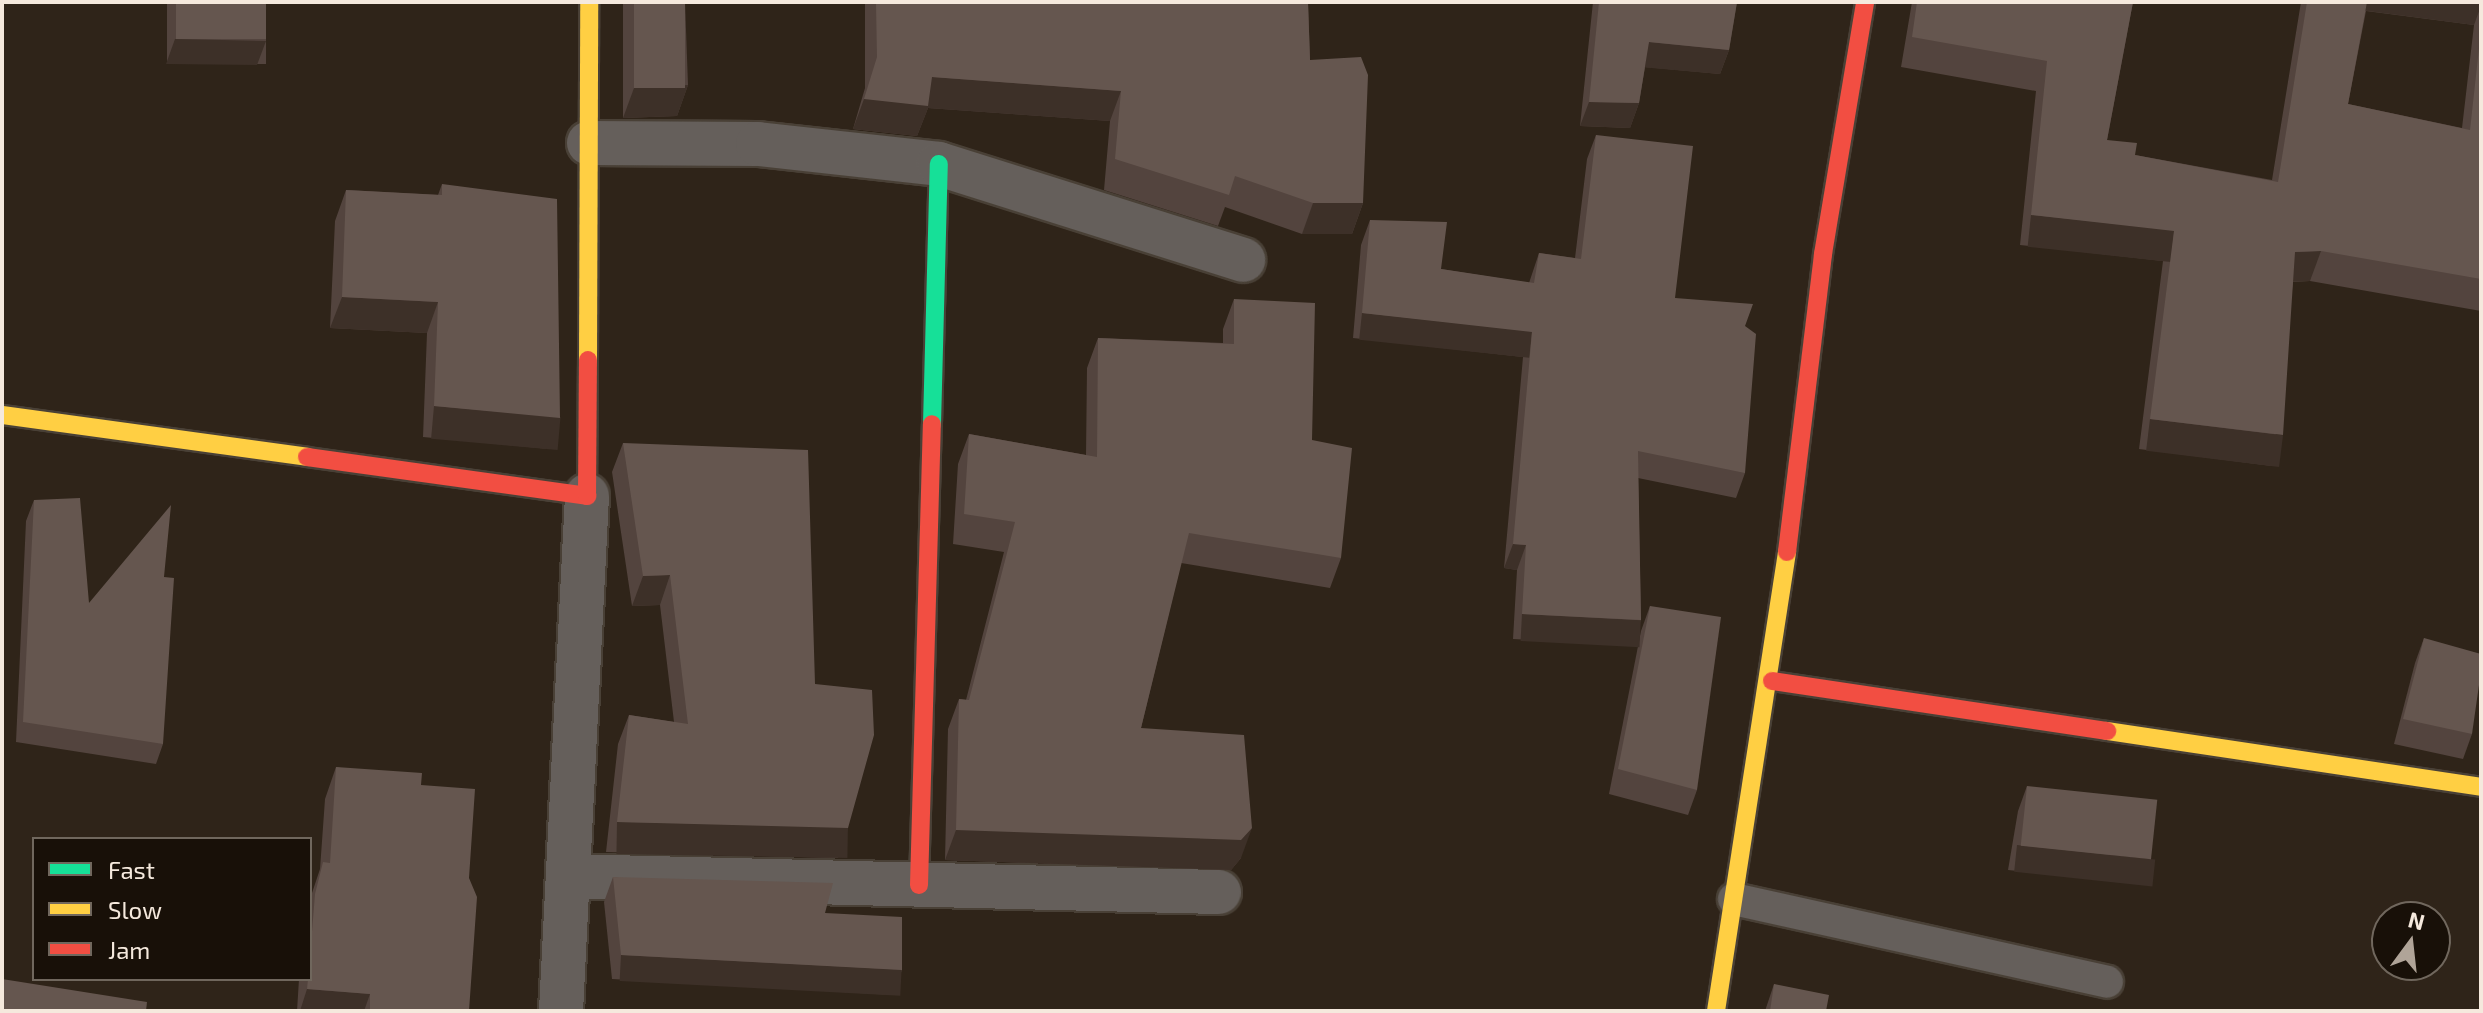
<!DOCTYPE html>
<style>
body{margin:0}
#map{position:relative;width:2483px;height:1013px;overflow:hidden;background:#2f2419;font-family:"Exo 2",sans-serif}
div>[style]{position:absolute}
.roads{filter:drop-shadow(2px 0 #494036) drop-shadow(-2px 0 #494036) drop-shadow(0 2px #494036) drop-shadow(0 -2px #494036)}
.lane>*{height:32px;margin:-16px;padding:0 16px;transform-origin:16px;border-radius:16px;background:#655f5b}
.street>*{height:44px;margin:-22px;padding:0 22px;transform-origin:22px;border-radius:22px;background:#655f5b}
.fast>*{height:18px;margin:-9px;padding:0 9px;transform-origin:9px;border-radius:9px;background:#16e098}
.slow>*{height:18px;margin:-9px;padding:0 9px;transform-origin:9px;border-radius:9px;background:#ffcf43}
.jam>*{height:18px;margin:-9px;padding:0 9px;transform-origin:9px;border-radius:9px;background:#f24e42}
.wall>*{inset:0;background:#53443e;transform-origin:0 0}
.shaded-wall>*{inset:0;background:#3d3028;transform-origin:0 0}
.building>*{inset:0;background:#65564f;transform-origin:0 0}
span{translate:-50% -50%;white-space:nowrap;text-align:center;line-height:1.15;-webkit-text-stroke:6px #181008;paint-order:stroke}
.frame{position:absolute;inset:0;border:4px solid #f5e9dd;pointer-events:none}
.legend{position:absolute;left:32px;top:837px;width:280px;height:144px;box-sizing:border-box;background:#181008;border:2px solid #70675d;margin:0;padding:10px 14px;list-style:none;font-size:24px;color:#f5e9dd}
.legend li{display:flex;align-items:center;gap:16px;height:40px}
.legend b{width:40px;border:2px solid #70675d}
.north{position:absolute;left:2371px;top:901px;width:80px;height:80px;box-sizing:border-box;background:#181008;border:2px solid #70675d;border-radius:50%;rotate:15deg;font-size:22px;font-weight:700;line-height:32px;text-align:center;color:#f5e9dd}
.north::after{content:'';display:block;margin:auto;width:28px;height:36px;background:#b0a498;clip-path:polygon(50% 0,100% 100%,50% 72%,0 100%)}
</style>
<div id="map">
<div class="roads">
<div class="lane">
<div style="left:1734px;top:899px;width:382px;rotate:12.5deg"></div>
</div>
<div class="street">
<div style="left:589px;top:143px;width:169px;rotate:0.3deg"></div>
<div style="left:758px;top:144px;width:182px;rotate:6.3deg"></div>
<div style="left:939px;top:164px;width:319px;rotate:17.5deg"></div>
<div style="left:568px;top:876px;width:651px;rotate:1.41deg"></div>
<div style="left:561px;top:1011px;width:516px;rotate:-87.11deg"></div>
</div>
<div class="fast">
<div style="left:932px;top:424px;width:260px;rotate:-88.5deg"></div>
</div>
<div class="slow">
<div style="left:588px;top:360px;width:358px;rotate:-89.8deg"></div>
<div style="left:2px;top:415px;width:308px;rotate:7.8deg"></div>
<div style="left:2107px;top:731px;width:378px;rotate:8.5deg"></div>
<div style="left:1716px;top:1011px;width:464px;rotate:-81.2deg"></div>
</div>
<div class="jam">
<div style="left:307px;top:457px;width:283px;rotate:7.9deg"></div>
<div style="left:587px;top:496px;width:136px;rotate:-89.6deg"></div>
<div style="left:1787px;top:552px;width:300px;rotate:-83.1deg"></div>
<div style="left:1823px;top:254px;width:255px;rotate:-80.5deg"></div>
<div style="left:1772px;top:681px;width:339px;rotate:8.5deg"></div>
<div style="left:919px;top:885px;width:461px;rotate:-88.4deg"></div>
</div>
</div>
<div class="wall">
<div style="left:167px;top:2px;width:99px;height:62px"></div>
<div style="clip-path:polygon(623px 2px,685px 2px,688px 85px,677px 116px,623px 118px)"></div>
<div style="clip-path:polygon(865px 2px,1308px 2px,1310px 60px,1363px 203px,1352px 234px,1302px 234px,1225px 207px,1218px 226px,1104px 190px,1110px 121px,928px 108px,917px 136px,853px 129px,865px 88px)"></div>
<div style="clip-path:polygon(1593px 2px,1737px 2px,1729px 50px,1720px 74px,1645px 67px,1639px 103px,1630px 128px,1580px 126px)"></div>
<div style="clip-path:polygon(evenodd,1912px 2px,2133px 2px,2107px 140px,2135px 155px,2272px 180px,2301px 2px,2481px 2px,2481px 311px,2310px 281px,2293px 282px,2272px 466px,2139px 449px,2163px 261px,2020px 245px,2036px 91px,1901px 67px,1912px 2px,2366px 11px,2474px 25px,2462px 128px,2348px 104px,2366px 11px)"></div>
<div style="clip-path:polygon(1596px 135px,1675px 298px,1745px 326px,1745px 473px,1736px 498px,1638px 478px,1641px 620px,1632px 645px,1513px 639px,1517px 570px,1504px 568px,1523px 357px,1353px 338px,1361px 245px,1370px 220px,1441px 269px,1529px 283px,1539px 253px,1575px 258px,1587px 159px)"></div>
<div style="clip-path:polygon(442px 184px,549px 449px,423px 437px,427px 333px,330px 328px,335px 221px,346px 190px,438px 195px)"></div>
<div style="clip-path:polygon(1234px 299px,1312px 440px,1341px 558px,1330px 588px,1181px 563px,1141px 728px,1241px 858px,1231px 870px,945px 860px,948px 729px,959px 699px,966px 700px,1004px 552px,953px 544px,958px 464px,969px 434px,1086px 455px,1087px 368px,1098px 338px,1223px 343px,1223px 329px)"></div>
<div style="clip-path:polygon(623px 443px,815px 684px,848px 828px,838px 858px,606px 852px,618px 744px,629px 715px,674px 722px,660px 605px,632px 606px,612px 472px)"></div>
<div style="clip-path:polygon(34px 500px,89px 603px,164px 577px,163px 744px,156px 764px,16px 742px,26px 521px)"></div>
<div style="clip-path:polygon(1650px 606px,1697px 790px,1688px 815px,1609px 794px,1641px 631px)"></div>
<div style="clip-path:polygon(2424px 638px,2472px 734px,2463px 759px,2394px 744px,2415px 663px)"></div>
<div style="clip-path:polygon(336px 767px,421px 785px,469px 878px,469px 1011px,297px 1011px,299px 979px,310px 979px,310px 899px,320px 869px,325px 799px)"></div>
<div style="clip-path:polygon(2027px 786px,2146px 884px,2008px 870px,2018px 811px)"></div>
<div style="clip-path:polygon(613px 877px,825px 913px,902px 970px,893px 995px,612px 979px,604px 902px)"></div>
<div style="clip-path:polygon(1774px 984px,1826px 1011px,1765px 1011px)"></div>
</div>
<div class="shaded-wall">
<div style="clip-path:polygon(2363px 2px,2481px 2px,2481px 6px,2474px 25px,2360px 10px)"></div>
<div style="clip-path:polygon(175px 39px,266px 41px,257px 65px,166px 64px)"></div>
<div style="clip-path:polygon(1649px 42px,1729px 50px,1720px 74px,1640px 67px)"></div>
<div style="clip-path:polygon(932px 77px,1121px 91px,1110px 121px,928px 108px,917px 136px,853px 129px,864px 99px)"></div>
<div style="clip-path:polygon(688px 85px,677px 116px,623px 118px,634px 88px)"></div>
<div style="clip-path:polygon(1589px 102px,1639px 103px,1630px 128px,1580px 126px)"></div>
<div style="clip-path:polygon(1313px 203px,1363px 203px,1352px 234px,1302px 234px)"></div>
<div style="left:2031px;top:215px;width:144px;height:32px;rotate:6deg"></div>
<div style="clip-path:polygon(2321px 251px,2310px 281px,2284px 282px,2295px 252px)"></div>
<div style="clip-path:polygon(342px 297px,438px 302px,427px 333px,330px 328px)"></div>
<div style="left:1362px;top:313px;width:171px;height:27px;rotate:6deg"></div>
<div style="left:434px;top:406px;width:127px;height:33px;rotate:5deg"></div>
<div style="left:2150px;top:419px;width:134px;height:32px;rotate:7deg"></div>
<div style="clip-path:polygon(1513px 544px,1526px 545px,1517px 570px,1504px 568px)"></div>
<div style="clip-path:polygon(670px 575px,660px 605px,632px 606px,643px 576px)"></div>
<div style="left:1522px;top:614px;width:119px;height:27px;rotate:3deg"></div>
<div style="left:617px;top:822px;width:231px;height:32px;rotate:1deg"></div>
<div style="clip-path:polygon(1252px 828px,1241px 858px,1231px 870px,945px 860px,956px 830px)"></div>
<div style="left:2017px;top:845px;width:139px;height:27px;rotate:6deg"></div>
<div style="left:621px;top:955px;width:281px;height:26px;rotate:3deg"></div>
<div style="clip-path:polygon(307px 989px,370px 994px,364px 1011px,300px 1011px)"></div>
</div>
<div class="building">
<div style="left:176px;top:2px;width:90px;height:37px"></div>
<div style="left:634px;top:2px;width:51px;height:86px"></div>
<div style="clip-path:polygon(876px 2px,1308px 2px,1310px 60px,1361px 57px,1368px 75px,1363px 203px,1313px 203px,1235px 176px,1229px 195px,1115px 159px,1121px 91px,932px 77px,928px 106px,864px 99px,877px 57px)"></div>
<div style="clip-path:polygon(1599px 2px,1737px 2px,1729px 50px,1649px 42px,1639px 103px,1589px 102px)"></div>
<div style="clip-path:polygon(1917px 2px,2133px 2px,2107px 140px,2137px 143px,2135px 155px,2278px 182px,2307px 2px,2367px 2px,2348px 104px,2470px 130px,2481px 30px,2481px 279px,2321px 251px,2295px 252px,2283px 435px,2150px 419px,2174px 231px,2031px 215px,2047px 61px,1912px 37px)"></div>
<div style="clip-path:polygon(1596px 135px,1693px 146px,1675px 298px,1753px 304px,1745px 326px,1756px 334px,1745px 473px,1638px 451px,1641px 620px,1522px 614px,1526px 545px,1513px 544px,1532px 332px,1362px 313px,1370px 220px,1447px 222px,1441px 269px,1534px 283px,1539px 253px,1581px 259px)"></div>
<div style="clip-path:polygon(442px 184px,557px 199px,560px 418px,434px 406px,438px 302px,342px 297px,346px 190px,442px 195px)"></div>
<div style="clip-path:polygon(1234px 299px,1315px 303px,1312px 440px,1352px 448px,1341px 558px,1189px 533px,1141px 728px,1244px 735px,1252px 828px,1241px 840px,956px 830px,959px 699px,969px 700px,1015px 522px,964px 514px,969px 434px,1097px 457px,1098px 338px,1234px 344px)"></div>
<div style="clip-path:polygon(623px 443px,808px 450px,815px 684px,872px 690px,874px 735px,848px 828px,617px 822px,629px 715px,688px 724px,670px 575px,643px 576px)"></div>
<div style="clip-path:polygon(80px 498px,89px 603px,171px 505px,164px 577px,174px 578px,163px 744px,23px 722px,34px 500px)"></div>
<div style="clip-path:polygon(1650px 606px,1721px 617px,1697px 790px,1618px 769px)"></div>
<div style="clip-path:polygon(2424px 638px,2481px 654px,2481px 671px,2472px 734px,2403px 719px)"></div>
<div style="clip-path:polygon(336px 767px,422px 773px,421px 785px,475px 789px,469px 878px,477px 897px,469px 1011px,370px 1011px,370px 994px,307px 989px,308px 979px,310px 979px,310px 957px,315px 894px,323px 862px,330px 863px)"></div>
<div style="left:2027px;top:786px;width:131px;height:60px;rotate:6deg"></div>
<div style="clip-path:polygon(613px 877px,833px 883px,825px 913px,902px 917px,902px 970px,621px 955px)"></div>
<div style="clip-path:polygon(2px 979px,147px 1002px,146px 1011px,2px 1011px)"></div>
<div style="clip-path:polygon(1774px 984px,1829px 995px,1826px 1011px,1770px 1011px)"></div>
</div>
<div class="frame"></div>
<ul class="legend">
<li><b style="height:10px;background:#16e098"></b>Fast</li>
<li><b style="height:10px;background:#ffcf43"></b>Slow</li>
<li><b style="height:10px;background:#f24e42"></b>Jam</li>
</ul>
<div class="north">N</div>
</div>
